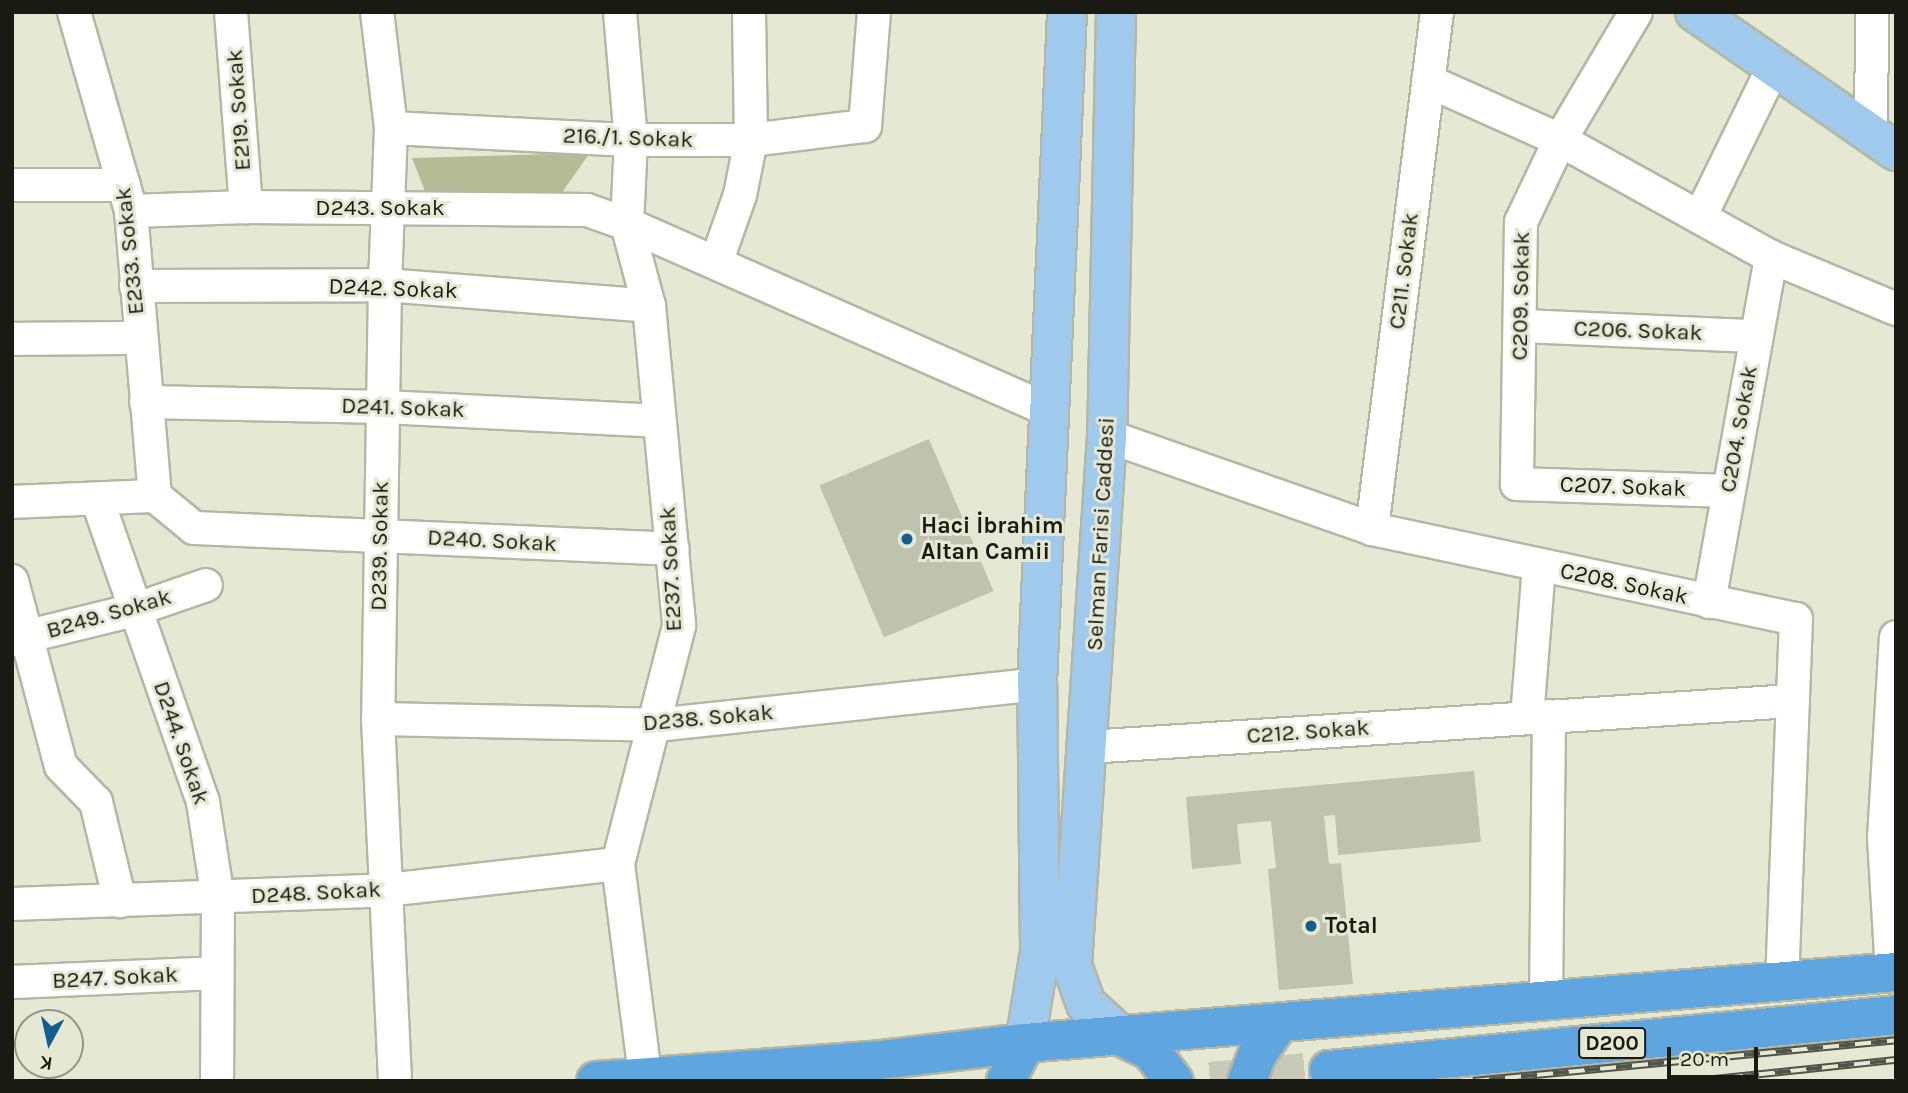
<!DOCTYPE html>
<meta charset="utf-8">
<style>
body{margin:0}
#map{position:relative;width:1908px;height:1093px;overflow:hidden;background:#e5e9d3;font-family:Karla,sans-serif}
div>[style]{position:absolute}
.green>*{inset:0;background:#b5bb95}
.building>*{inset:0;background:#bfc3ad;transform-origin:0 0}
.highway-tunnel>*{height:38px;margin-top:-19px;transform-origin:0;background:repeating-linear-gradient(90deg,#c6cab6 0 38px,transparent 0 57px)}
.roads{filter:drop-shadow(2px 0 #b4b7a2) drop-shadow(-2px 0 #b4b7a2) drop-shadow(0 2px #b4b7a2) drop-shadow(0 -2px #b4b7a2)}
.minor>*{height:32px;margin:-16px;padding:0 16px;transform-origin:16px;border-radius:16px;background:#fff}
.major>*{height:38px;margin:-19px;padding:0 19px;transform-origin:19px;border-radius:19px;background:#9fcaed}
.highway>*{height:38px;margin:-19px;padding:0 19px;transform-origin:19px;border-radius:19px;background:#5fa6e1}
.rail>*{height:8px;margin-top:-4px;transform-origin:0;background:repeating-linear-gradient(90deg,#e5e9d3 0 16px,#505347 0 32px);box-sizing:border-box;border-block:2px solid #505347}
.dots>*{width:19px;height:19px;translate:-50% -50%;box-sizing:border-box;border:4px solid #e5e9d3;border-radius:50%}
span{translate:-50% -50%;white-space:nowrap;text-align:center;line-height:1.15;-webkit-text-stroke:6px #e5e9d3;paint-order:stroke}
.shield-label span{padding:2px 5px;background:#e5e9d3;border:2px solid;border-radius:5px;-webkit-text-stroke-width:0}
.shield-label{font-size:21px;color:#191b13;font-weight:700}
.street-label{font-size:23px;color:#191b13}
.poi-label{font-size:23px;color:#191b13;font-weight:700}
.left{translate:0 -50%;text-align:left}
.frame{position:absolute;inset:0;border:14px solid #191b13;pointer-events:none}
.north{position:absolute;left:14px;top:1009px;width:70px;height:70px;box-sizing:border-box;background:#e5e9d3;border:2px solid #939786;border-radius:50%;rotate:188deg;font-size:19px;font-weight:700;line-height:28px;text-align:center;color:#191b13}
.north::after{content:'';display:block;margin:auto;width:24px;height:32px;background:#155d91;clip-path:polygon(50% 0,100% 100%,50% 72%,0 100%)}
.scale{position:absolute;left:1667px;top:1047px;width:91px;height:32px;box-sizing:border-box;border:4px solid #191b13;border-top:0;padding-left:9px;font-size:21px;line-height:24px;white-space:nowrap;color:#191b13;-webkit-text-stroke:5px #e5e9d3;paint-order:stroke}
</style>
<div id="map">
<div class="green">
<div style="clip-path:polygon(590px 153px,560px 195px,428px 199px,412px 158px)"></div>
</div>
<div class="building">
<div style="left:929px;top:439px;width:165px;height:119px;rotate:67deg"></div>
<div style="clip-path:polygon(1474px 771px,1481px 842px,1338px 855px,1335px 815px,1324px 816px,1329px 864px,1341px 863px,1353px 984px,1279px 990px,1268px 869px,1276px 868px,1271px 821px,1237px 824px,1241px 864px,1192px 869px,1186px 797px)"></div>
</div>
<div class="highway-tunnel">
<div style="left:1210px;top:1081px;width:120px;rotate:-5.3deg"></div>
</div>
<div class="roads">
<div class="minor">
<div style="left:74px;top:12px;width:207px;rotate:74deg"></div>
<div style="left:131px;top:211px;width:286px;rotate:85.2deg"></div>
<div style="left:231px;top:12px;width:196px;rotate:85.6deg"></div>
<div style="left:377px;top:12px;width:117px;rotate:83.1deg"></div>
<div style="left:391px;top:128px;width:157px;rotate:92.2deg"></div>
<div style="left:385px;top:285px;width:434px;rotate:90.9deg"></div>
<div style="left:378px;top:719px;width:362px;rotate:87.3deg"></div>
<div style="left:620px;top:12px;width:128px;rotate:85.1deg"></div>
<div style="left:631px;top:140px;width:84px;rotate:92.7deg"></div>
<div style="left:627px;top:224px;width:85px;rotate:75deg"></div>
<div style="left:649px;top:306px;width:321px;rotate:84.6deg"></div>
<div style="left:679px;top:626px;width:246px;rotate:104.4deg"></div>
<div style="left:618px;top:864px;width:214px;rotate:82.7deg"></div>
<div style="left:1636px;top:12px;width:149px;rotate:120.7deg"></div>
<div style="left:1560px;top:140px;width:91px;rotate:115.4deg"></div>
<div style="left:1521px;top:222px;width:262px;rotate:90.9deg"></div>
<div style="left:1517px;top:484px;width:211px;rotate:1.9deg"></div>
<div style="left:1428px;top:81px;width:145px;rotate:24.1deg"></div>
<div style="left:1560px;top:140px;width:241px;rotate:29deg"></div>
<div style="left:1771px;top:257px;width:135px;rotate:22.6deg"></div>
<div style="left:391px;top:128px;width:240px;rotate:2.9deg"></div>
<div style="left:631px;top:140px;width:120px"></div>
<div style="left:751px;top:140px;width:115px;rotate:-7deg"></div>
<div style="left:865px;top:126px;width:114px;rotate:-85.5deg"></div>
<div style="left:1871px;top:132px;width:120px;rotate:-89.5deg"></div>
<div style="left:12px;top:185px;width:112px"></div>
<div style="left:131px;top:211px;width:115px;rotate:-2deg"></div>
<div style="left:246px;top:207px;width:341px;rotate:0.5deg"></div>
<div style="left:587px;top:210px;width:42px;rotate:19.3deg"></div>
<div style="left:627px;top:224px;width:461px;rotate:23.8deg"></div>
<div style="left:1700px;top:217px;width:168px;rotate:-63.9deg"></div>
<div style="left:716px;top:263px;width:72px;rotate:-70.6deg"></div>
<div style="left:740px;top:195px;width:56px;rotate:-78.7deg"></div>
<div style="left:751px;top:140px;width:128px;rotate:-90.9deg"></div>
<div style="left:136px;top:286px;width:249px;rotate:-0.2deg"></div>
<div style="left:385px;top:285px;width:265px;rotate:4.5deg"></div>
<div style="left:1522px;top:326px;width:233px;rotate:2.5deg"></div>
<div style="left:12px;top:339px;width:127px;rotate:-0.5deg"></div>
<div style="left:146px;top:402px;width:239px;rotate:1.2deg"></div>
<div style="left:385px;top:407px;width:274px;rotate:2.9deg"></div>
<div style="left:1107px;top:436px;width:281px;rotate:19.3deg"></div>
<div style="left:1372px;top:529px;width:433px;rotate:12deg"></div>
<div style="left:1796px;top:619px;width:363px;rotate:92.2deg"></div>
<div style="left:155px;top:496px;width:50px;rotate:39.4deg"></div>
<div style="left:194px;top:528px;width:479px;rotate:2.5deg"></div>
<div style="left:97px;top:499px;width:321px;rotate:70.7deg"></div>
<div style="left:203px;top:802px;width:98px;rotate:81.2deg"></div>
<div style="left:218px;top:899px;width:182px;rotate:90.3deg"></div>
<div style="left:12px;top:502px;width:143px;rotate:-2.4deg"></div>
<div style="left:1372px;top:529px;width:521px;rotate:-82.83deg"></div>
<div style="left:12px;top:581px;width:191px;rotate:75.2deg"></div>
<div style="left:61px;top:766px;width:50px;rotate:45.8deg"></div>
<div style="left:96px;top:802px;width:102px;rotate:76.4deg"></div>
<div style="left:1709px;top:602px;width:351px;rotate:-79.8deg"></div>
<div style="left:12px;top:640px;width:126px;rotate:-13.8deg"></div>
<div style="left:134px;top:610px;width:76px;rotate:-19.1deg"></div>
<div style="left:1527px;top:718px;width:152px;rotate:-85.5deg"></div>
<div style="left:378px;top:719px;width:278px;rotate:1.2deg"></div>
<div style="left:656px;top:725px;width:383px;rotate:-6.1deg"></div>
<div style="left:1088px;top:747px;width:706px;rotate:-3.74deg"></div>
<div style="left:12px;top:904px;width:374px;rotate:-2.1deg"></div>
<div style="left:386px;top:890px;width:233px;rotate:-6.4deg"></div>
<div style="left:1892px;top:972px;width:134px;rotate:-93.4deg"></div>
<div style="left:1884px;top:838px;width:201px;rotate:-86.6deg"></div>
<div style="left:12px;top:982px;width:205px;rotate:-2.5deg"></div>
<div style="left:1546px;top:1002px;width:286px;rotate:-89.4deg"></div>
</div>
<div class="major">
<div style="left:1116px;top:12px;width:424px;rotate:91.2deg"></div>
<div style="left:1107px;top:436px;width:530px;rotate:93.79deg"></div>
<div style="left:1072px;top:965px;width:41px;rotate:70.3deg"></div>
<div style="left:1086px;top:1004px;width:49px;rotate:42.5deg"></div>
<div style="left:1695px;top:12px;width:244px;rotate:34.7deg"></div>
<div style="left:1025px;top:1043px;width:93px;rotate:-80.7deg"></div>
<div style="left:1040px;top:951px;width:267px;rotate:-90.6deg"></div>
<div style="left:1037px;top:684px;width:673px;rotate:-87.44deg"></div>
</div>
<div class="highway">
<div style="left:1122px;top:1037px;width:32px;rotate:26deg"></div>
<div style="left:1151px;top:1051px;width:38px;rotate:53deg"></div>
<div style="left:1329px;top:1070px;width:570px;rotate:-5.54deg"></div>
<div style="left:596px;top:1081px;width:285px;rotate:-4.2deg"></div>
<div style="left:880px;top:1060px;width:146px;rotate:-6.7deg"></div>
<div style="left:1025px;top:1043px;width:874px;rotate:-4.66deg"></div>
<div style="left:1006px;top:1081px;width:42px;rotate:-63.4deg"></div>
<div style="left:1247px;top:1081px;width:30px;rotate:-69deg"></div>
<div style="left:1258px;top:1053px;width:35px;rotate:-55deg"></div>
</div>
</div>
<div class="rail">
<div style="left:1473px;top:1081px;width:425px;rotate:-5.5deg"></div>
<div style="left:1695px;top:1081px;width:202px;rotate:-6deg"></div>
</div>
<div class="dots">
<div style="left:907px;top:539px;background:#155d91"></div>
<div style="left:1311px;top:926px;background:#155d91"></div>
</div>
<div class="shield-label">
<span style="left:1612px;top:1043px">D200</span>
</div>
<div class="street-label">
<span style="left:239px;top:110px;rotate:-94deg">E219. Sokak</span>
<span style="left:628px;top:138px;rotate:2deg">216./1. Sokak</span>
<span style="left:380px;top:208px">D243. Sokak</span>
<span style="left:130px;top:251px;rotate:-96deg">E233. Sokak</span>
<span style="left:1404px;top:271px;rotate:-83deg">C211. Sokak</span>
<span style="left:393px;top:289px;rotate:2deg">D242. Sokak</span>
<span style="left:1521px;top:296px;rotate:-89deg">C209. Sokak</span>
<span style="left:1638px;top:331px;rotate:2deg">C206. Sokak</span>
<span style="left:403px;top:408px;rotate:2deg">D241. Sokak</span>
<span style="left:1739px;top:429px;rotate:-80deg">C204. Sokak</span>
<span style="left:1623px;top:487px;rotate:2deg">C207. Sokak</span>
<span style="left:1101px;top:534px;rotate:-87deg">Selman Farisi Caddesi</span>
<span style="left:492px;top:541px;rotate:3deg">D240. Sokak</span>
<span style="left:380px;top:546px;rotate:-89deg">D239. Sokak</span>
<span style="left:671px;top:569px;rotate:-93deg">E237. Sokak</span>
<span style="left:1624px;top:584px;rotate:12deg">C208. Sokak</span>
<span style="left:109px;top:614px;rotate:-16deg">B249. Sokak</span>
<span style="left:708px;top:718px;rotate:-5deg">D238. Sokak</span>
<span style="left:1308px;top:732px;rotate:-4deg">C212. Sokak</span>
<span style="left:181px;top:743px;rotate:71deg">D244. Sokak</span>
<span style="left:316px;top:893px;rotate:-3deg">D248. Sokak</span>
<span style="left:115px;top:978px;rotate:-3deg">B247. Sokak</span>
</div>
<div class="poi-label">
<span class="left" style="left:921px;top:539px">Haci İbrahim<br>Altan Camii</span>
<span class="left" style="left:1325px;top:926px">Total</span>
</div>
<div class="frame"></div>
<div class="north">K</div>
<div class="scale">20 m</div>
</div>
